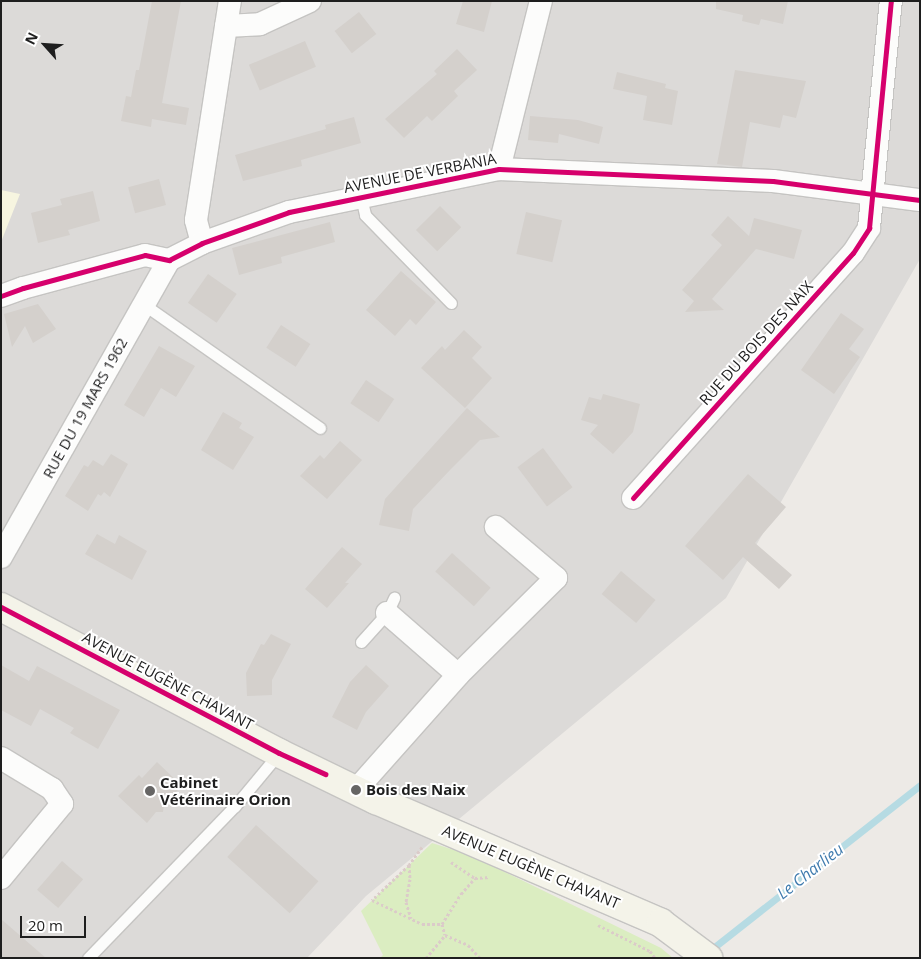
<!DOCTYPE html>
<meta charset="utf-8">
<style>
body{margin:0}
#map{position:relative;width:921px;height:959px;overflow:hidden;background:#edeae6;font-family:"Open Sans",sans-serif}
div>[style]{position:absolute}
.residential>*{inset:0;background:#dcdad8}
.education>*{inset:0;background:#f7f5e0}
.grass>*{inset:0;background:#dbedc1}
.stream>*{height:7px;margin:-3.5px;padding:0 3.5px;transform-origin:3.5px;border-radius:3.5px;background:#b6dbe3}
.building>*{inset:0;background:#d4d0cc;transform-origin:0 0}
.path>*{height:3px;margin-top:-1.5px;transform-origin:0;background:repeating-linear-gradient(90deg,#dbcbc9 0 2.5px,transparent 0 5px)}
.roads{filter:drop-shadow(1px 0 #c5c4c2) drop-shadow(-1px 0 #c5c4c2) drop-shadow(0 1px #c5c4c2) drop-shadow(0 -1px #c5c4c2)}
.lane>*{height:11px;margin:-5.5px;padding:0 5.5px;transform-origin:5.5px;border-radius:5.5px;background:#fcfcfb}
.street>*{height:22px;margin:-11px;padding:0 11px;transform-origin:11px;border-radius:11px;background:#fcfcfb}
.secondary>*{height:28px;margin:-14px;padding:0 14px;transform-origin:14px;border-radius:14px;background:#f4f3e9}
.cycleway>*{height:5px;margin:-2.5px;padding:0 2.5px;transform-origin:2.5px;border-radius:2.5px;background:#d6006c}
.dots>*{width:14px;height:14px;translate:-50% -50%;box-sizing:border-box;border:2px solid #fff;border-radius:50%}
span{translate:-50% -50%;white-space:nowrap;text-align:center;line-height:1.15;-webkit-text-stroke:4px #fff;paint-order:stroke}
.street-label{font-size:15px;color:#1e1e1e}
.poi-label{font-size:15px;color:#1e1e1e;font-weight:700}
.left{translate:0 -50%;text-align:left}
.water-label{font-size:16px;color:#3f7bae;font-style:italic}
.frame{position:absolute;inset:0;border:2px solid #1e1e1e;pointer-events:none}
.north{position:absolute;left:20px;top:20px;width:50px;height:50px;-webkit-text-stroke:4px #fff;paint-order:stroke;rotate:296deg;font-size:14px;font-weight:700;line-height:20px;text-align:center;color:#1e1e1e}
.north::after{content:'';display:block;margin:auto;width:18px;height:22px;background:#1e1e1e;clip-path:polygon(50% 0,100% 100%,50% 72%,0 100%)}
.scale{position:absolute;left:20px;top:916px;width:66px;height:22px;box-sizing:border-box;border:2px solid #1e1e1e;border-top:0;padding-left:6px;font-size:15px;line-height:18px;white-space:nowrap;color:#1e1e1e;-webkit-text-stroke:4px #fff;paint-order:stroke}
</style>
<div id="map">
<div class="residential">
<div style="clip-path:polygon(1px 1px,920px 1px,920px 259px,726px 598px,366px 896px,307px 958px,1px 958px)"></div>
</div>
<div class="education">
<div style="clip-path:polygon(1px 190px,20px 194px,1px 242px)"></div>
</div>
<div class="grass">
<div style="clip-path:polygon(432px 843px,470px 855px,661px 948px,673px 958px,380px 958px,383px 955px,361px 911px)"></div>
</div>
<div class="stream">
<div style="left:708px;top:952px;width:270px;rotate:-38.2deg"></div>
</div>
<div class="building">
<div style="clip-path:polygon(152px 1px,181px 1px,162px 103px,189px 108px,186px 125px,152px 119px,151px 127px,121px 121px,126px 96px,131px 97px,136px 70px,139px 70px)"></div>
<div style="clip-path:polygon(463px 1px,492px 1px,484px 32px,456px 24px)"></div>
<div style="clip-path:polygon(716px 1px,788px 1px,783px 24px,761px 19px,759px 25px,742px 21px,743px 15px,716px 9px)"></div>
<div style="left:359px;top:12px;width:28px;height:31px;rotate:52deg"></div>
<div style="left:305px;top:41px;width:28px;height:61px;rotate:67deg"></div>
<div style="clip-path:polygon(457px 49px,477px 70px,454px 91px,458px 96px,432px 121px,427px 116px,404px 138px,385px 119px,437px 74px,434px 71px)"></div>
<div style="clip-path:polygon(735px 70px,806px 81px,796px 118px,783px 115px,780px 128px,750px 122px,742px 167px,717px 164px)"></div>
<div style="clip-path:polygon(617px 72px,666px 84px,665px 88px,678px 91px,672px 125px,643px 120px,647px 96px,613px 89px)"></div>
<div style="clip-path:polygon(530px 116px,578px 120px,603px 127px,599px 144px,559px 134px,558px 143px,528px 140px)"></div>
<div style="clip-path:polygon(354px 117px,361px 143px,301px 160px,302px 166px,243px 181px,235px 155px,326px 129px,325px 125px)"></div>
<div style="left:159px;top:179px;width:27px;height:32px;rotate:75deg"></div>
<div style="clip-path:polygon(93px 191px,100px 221px,68px 230px,70px 235px,38px 243px,31px 213px,62px 205px,60px 199px)"></div>
<div style="left:440px;top:206px;width:30px;height:34px;rotate:45deg"></div>
<div style="left:526px;top:212px;width:37px;height:43px;rotate:13deg"></div>
<div style="clip-path:polygon(728px 216px,749px 236px,754px 218px,802px 230px,794px 259px,756px 249px,712px 299px,724px 310px,685px 312px,694px 301px,682px 290px,722px 245px,711px 235px)"></div>
<div style="clip-path:polygon(330px 222px,335px 242px,281px 257px,282px 263px,239px 275px,232px 248px)"></div>
<div style="clip-path:polygon(401px 271px,436px 302px,416px 325px,410px 319px,395px 336px,366px 310px)"></div>
<div style="left:208px;top:274px;width:35px;height:35px;rotate:35deg"></div>
<div style="clip-path:polygon(38px 304px,56px 329px,33px 343px,25px 326px,12px 347px,4px 314px)"></div>
<div style="clip-path:polygon(841px 313px,864px 329px,849px 349px,860px 357px,834px 394px,801px 370px)"></div>
<div style="left:281px;top:325px;width:35px;height:27px;rotate:33deg"></div>
<div style="clip-path:polygon(464px 330px,482px 347px,472px 358px,492px 378px,465px 408px,421px 368px,442px 346px,445px 350px)"></div>
<div style="clip-path:polygon(159px 346px,195px 366px,176px 397px,161px 388px,144px 417px,124px 405px)"></div>
<div style="left:366px;top:380px;width:34px;height:28px;rotate:34deg"></div>
<div style="clip-path:polygon(603px 394px,640px 404px,633px 432px,613px 454px,590px 434px,598px 425px,581px 420px,589px 397px,601px 400px)"></div>
<div style="clip-path:polygon(467px 408px,500px 437px,480px 440px,450px 470px,413px 509px,409px 531px,379px 525px,385px 499px)"></div>
<div style="clip-path:polygon(223px 412px,242px 423px,239px 428px,254px 437px,233px 470px,201px 450px)"></div>
<div style="clip-path:polygon(340px 441px,362px 460px,327px 499px,300px 476px,320px 455px,324px 459px)"></div>
<div style="left:543px;top:448px;width:49px;height:32px;rotate:53deg"></div>
<div style="clip-path:polygon(111px 454px,128px 464px,110px 497px,104px 492px,101px 496px,98px 494px,88px 511px,65px 496px,84px 465px,88px 467px,93px 460px,103px 466px)"></div>
<div style="clip-path:polygon(748px 474px,786px 507px,755px 543px,792px 575px,779px 589px,743px 557px,723px 580px,685px 546px)"></div>
<div style="clip-path:polygon(97px 534px,115px 544px,119px 535px,147px 551px,132px 580px,85px 554px)"></div>
<div style="clip-path:polygon(342px 547px,362px 564px,345px 583px,349px 583px,327px 608px,305px 589px)"></div>
<div style="left:452px;top:553px;width:52px;height:25px;rotate:42deg"></div>
<div style="left:621px;top:571px;width:45px;height:30px;rotate:40deg"></div>
<div style="clip-path:polygon(271px 634px,291px 644px,272px 680px,272px 695px,247px 696px,246px 673px,261px 644px,264px 645px)"></div>
<div style="clip-path:polygon(1px 665px,29px 681px,37px 666px,120px 710px,98px 749px,70px 733px,74px 728px,40px 709px,31px 726px,1px 710px)"></div>
<div style="clip-path:polygon(366px 665px,389px 686px,366px 712px,357px 730px,332px 717px,350px 682px)"></div>
<div style="clip-path:polygon(157px 762px,182px 786px,164px 804px,163px 812px,156px 812px,147px 823px,118px 796px,139px 775px,142px 778px)"></div>
<div style="left:256px;top:825px;width:84px;height:43px;rotate:42deg"></div>
<div style="left:62px;top:861px;width:28px;height:38px;rotate:41deg"></div>
<div style="clip-path:polygon(1px 919px,46px 958px,1px 958px)"></div>
</div>
<div class="path">
<div style="left:422px;top:847px;width:22px;rotate:126deg"></div>
<div style="left:409px;top:865px;width:51px;rotate:136.6deg"></div>
<div style="left:372px;top:900px;width:55px;rotate:25.6deg"></div>
<div style="left:422px;top:924px;width:20px"></div>
<div style="left:442px;top:924px;width:11px;rotate:75deg"></div>
<div style="left:451px;top:862px;width:29px;rotate:34deg"></div>
<div style="left:409px;top:865px;width:14px;rotate:86deg"></div>
<div style="left:410px;top:879px;width:23px;rotate:100deg"></div>
<div style="left:406px;top:902px;width:17px;rotate:73deg"></div>
<div style="left:442px;top:924px;width:36px;rotate:-58deg"></div>
<div style="left:461px;top:894px;width:21px;rotate:-49deg"></div>
<div style="left:475px;top:878px;width:15px;rotate:-4deg"></div>
<div style="left:598px;top:925px;width:58px;rotate:26.6deg"></div>
<div style="left:650px;top:951px;width:9px;rotate:54deg"></div>
<div style="left:445px;top:935px;width:25px;rotate:23deg"></div>
<div style="left:468px;top:945px;width:18px;rotate:47deg"></div>
<div style="left:426px;top:958px;width:30px;rotate:-50deg"></div>
</div>
<div class="roads">
<div class="lane">
<div style="left:361px;top:197px;width:18px;rotate:77deg"></div>
<div style="left:365px;top:215px;width:123px;rotate:45.7deg"></div>
<div style="left:143px;top:304px;width:216px;rotate:35deg"></div>
<div style="left:361px;top:642px;width:39px;rotate:-48deg"></div>
<div style="left:387px;top:613px;width:17px;rotate:-65deg"></div>
<div style="left:88px;top:958px;width:211px;rotate:-46deg"></div>
<div style="left:235px;top:806px;width:69px;rotate:-50.3deg"></div>
</div>
<div class="street">
<div style="left:226px;top:26px;width:34px;rotate:-3deg"></div>
<div style="left:260px;top:24px;width:55px;rotate:-24.7deg"></div>
<div style="left:499px;top:169px;width:173px;rotate:-76deg"></div>
<div style="left:202px;top:243px;width:24px;rotate:-105deg"></div>
<div style="left:196px;top:220px;width:222px;rotate:-81.2deg"></div>
<div style="left:1px;top:296px;width:23px;rotate:-20deg"></div>
<div style="left:23px;top:288px;width:126px;rotate:-15.1deg"></div>
<div style="left:145px;top:255px;width:25px;rotate:12deg"></div>
<div style="left:169px;top:260px;width:37px;rotate:-27deg"></div>
<div style="left:202px;top:243px;width:92px;rotate:-19.6deg"></div>
<div style="left:289px;top:212px;width:214px;rotate:-11.6deg"></div>
<div style="left:499px;top:169px;width:274px;rotate:2.5deg"></div>
<div style="left:773px;top:181px;width:148px;rotate:7.4deg"></div>
<div style="left:633px;top:498px;width:329px;rotate:-48.1deg"></div>
<div style="left:853px;top:253px;width:30px;rotate:-57deg"></div>
<div style="left:869px;top:228px;width:228px;rotate:-84.5deg"></div>
<div style="left:1px;top:557px;width:341px;rotate:-60.5deg"></div>
<div style="left:387px;top:613px;width:94px;rotate:41.1deg"></div>
<div style="left:1px;top:758px;width:60px;rotate:31.3deg"></div>
<div style="left:52px;top:789px;width:18px;rotate:56deg"></div>
<div style="left:62px;top:804px;width:96px;rotate:129.5deg"></div>
<div style="left:356px;top:790px;width:154px;rotate:-48.4deg"></div>
<div style="left:458px;top:675px;width:138px;rotate:-44.7deg"></div>
<div style="left:556px;top:578px;width:79px;rotate:-139.6deg"></div>
</div>
<div class="secondary">
<div style="left:1px;top:607px;width:314px;rotate:27.7deg"></div>
<div style="left:279px;top:753px;width:108px;rotate:25.9deg"></div>
<div style="left:376px;top:800px;width:310px;rotate:23.3deg"></div>
<div style="left:661px;top:923px;width:59px;rotate:36.7deg"></div>
</div>
</div>
<div class="cycleway">
<div style="left:1px;top:296px;width:23px;rotate:-20deg"></div>
<div style="left:23px;top:288px;width:126px;rotate:-15.1deg"></div>
<div style="left:145px;top:255px;width:25px;rotate:12deg"></div>
<div style="left:169px;top:260px;width:37px;rotate:-27deg"></div>
<div style="left:202px;top:243px;width:92px;rotate:-19.6deg"></div>
<div style="left:289px;top:212px;width:214px;rotate:-11.6deg"></div>
<div style="left:499px;top:169px;width:274px;rotate:2.5deg"></div>
<div style="left:773px;top:181px;width:148px;rotate:7.4deg"></div>
<div style="left:633px;top:498px;width:329px;rotate:-48.1deg"></div>
<div style="left:853px;top:253px;width:30px;rotate:-57deg"></div>
<div style="left:869px;top:228px;width:228px;rotate:-84.5deg"></div>
<div style="left:1px;top:607px;width:314px;rotate:27.7deg"></div>
<div style="left:279px;top:753px;width:51px;rotate:24.5deg"></div>
</div>
<div class="dots">
<div style="left:356px;top:790px;background:#666564"></div>
<div style="left:150px;top:791px;background:#666564"></div>
</div>
<div class="street-label">
<span style="left:420px;top:173px;rotate:-11deg">AVENUE DE VERBANIA</span>
<span style="left:756px;top:343px;rotate:-48deg">RUE DU BOIS DES NAIX</span>
<span style="left:85px;top:408px;rotate:-61deg">RUE DU 19 MARS 1962</span>
<span style="left:168px;top:681px;rotate:28deg">AVENUE EUGÈNE CHAVANT</span>
<span style="left:531px;top:867px;rotate:23deg">AVENUE EUGÈNE CHAVANT</span>
</div>
<div class="poi-label">
<span class="left" style="left:160px;top:791px">Cabinet<br>Vétérinaire Orion</span>
<span class="left" style="left:366px;top:790px">Bois des Naix</span>
</div>
<div class="water-label">
<span style="left:810px;top:871px;rotate:-38deg">Le Charlieu</span>
</div>
<div class="frame"></div>
<div class="north">N</div>
<div class="scale">20 m</div>
</div>
